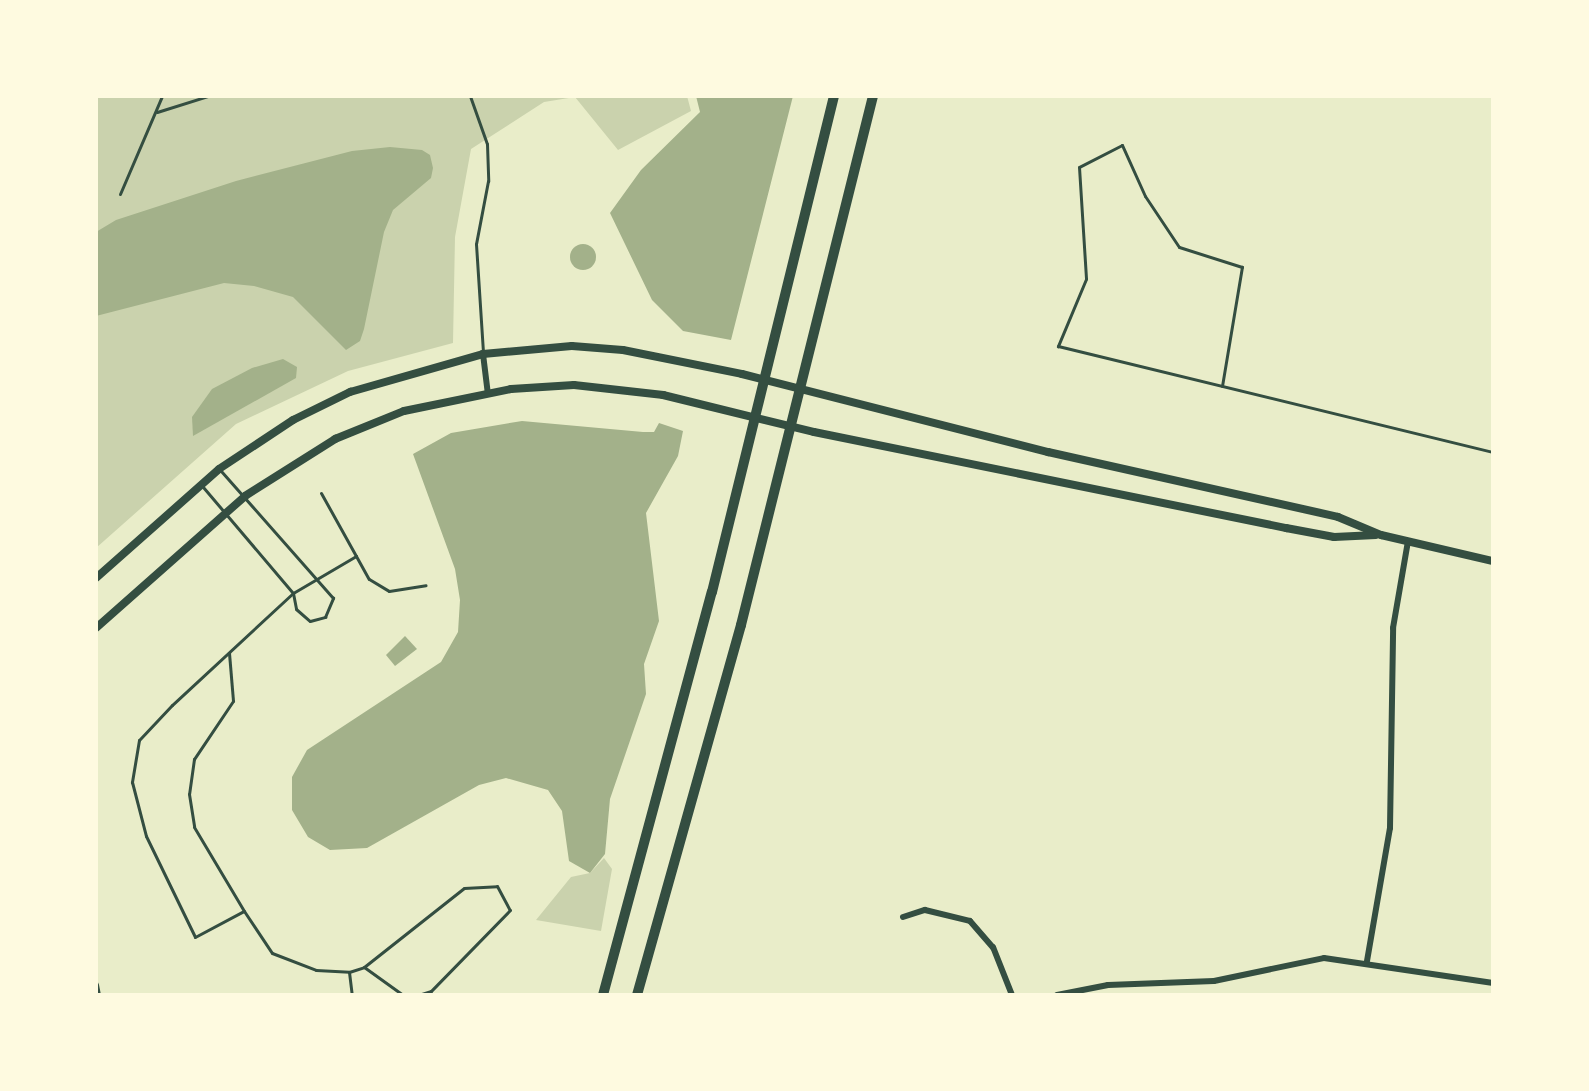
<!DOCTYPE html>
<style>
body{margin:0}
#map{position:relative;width:1589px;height:1091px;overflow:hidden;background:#e9edc9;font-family:Rubik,sans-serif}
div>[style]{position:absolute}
.green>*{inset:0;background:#cad2ad}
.water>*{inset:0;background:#a3b18a}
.round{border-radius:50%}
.service>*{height:3px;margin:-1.5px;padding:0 1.5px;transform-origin:1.5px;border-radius:1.5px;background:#344e41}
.minor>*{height:6px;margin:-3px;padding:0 3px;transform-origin:3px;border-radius:3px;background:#344e41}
.tertiary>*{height:8px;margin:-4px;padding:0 4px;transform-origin:4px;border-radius:4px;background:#344e41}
.primary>*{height:10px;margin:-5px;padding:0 5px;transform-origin:5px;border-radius:5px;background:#344e41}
span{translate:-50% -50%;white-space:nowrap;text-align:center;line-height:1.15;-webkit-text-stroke:6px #fefae0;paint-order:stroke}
.frame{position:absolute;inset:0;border:98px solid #fefae0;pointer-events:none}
</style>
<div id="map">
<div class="green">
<div style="clip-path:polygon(96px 96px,687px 96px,691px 111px,618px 150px,575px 97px,544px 102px,471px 149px,455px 237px,453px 343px,348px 371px,236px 424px,96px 548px)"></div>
<div style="clip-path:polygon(604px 858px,612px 869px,601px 931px,536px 920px,571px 877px,590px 873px)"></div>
</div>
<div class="water">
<div style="clip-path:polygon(696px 96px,793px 96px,731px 340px,683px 331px,652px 300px,610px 213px,641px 170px,700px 112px)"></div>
<div style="clip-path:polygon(390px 147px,422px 150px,430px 155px,433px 168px,431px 178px,393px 210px,384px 232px,364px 329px,360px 341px,346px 350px,293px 297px,254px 286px,224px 283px,96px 316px,96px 232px,116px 220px,236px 181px,352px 151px)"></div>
<div class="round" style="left:570px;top:244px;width:26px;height:26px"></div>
<div style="clip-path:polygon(283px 359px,297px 367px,296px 378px,193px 436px,192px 417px,212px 389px,252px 368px)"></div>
<div style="clip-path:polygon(522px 421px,643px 432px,654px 432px,659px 423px,683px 431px,678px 456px,646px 513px,659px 621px,644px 664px,646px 694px,610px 799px,605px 854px,590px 873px,569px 861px,562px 811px,548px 790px,506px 778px,479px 785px,367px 848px,330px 850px,308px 837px,292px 810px,292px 777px,307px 750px,441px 662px,458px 632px,460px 600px,455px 569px,413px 454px,451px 433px)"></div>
<div style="clip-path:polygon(405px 636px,417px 649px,395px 666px,386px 655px)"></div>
</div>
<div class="service">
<div style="left:470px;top:96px;width:51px;rotate:70.5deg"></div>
<div style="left:487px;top:144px;width:37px;rotate:88deg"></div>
<div style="left:488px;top:181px;width:64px;rotate:100.8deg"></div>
<div style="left:476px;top:244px;width:108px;rotate:86.3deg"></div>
<div style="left:157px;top:112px;width:53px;rotate:-17.4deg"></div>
<div style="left:120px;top:194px;width:107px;rotate:-66.8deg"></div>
<div style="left:1222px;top:386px;width:121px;rotate:-80.5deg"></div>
<div style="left:1242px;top:267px;width:66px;rotate:-162.4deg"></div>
<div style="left:1179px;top:247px;width:61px;rotate:-123.7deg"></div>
<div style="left:1145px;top:196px;width:56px;rotate:-114.3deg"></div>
<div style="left:1122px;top:145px;width:48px;rotate:152.9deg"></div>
<div style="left:1079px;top:167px;width:112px;rotate:86.4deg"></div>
<div style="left:1086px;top:279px;width:73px;rotate:112.7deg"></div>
<div style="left:1058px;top:346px;width:448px;rotate:13.7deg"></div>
<div style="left:203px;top:487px;width:139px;rotate:49.7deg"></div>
<div style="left:293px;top:593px;width:16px;rotate:79deg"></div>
<div style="left:296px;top:609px;width:18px;rotate:41deg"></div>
<div style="left:310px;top:621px;width:16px;rotate:-15deg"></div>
<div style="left:325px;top:617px;width:21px;rotate:-67deg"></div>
<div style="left:333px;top:598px;width:171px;rotate:-131.4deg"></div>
<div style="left:321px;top:493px;width:72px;rotate:60.9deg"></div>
<div style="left:356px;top:556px;width:73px;rotate:149.6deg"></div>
<div style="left:293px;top:593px;width:165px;rotate:137.2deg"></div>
<div style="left:172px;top:705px;width:48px;rotate:133.3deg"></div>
<div style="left:139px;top:740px;width:43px;rotate:99.5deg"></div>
<div style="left:132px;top:782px;width:56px;rotate:75.5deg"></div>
<div style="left:146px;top:836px;width:112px;rotate:64.1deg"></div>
<div style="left:195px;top:937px;width:55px;rotate:-28deg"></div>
<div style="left:244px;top:911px;width:50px;rotate:56.3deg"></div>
<div style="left:272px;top:953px;width:47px;rotate:21.1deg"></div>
<div style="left:316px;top:970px;width:33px;rotate:3deg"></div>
<div style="left:349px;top:972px;width:23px;rotate:83deg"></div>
<div style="left:356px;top:556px;width:26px;rotate:61deg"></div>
<div style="left:369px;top:579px;width:23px;rotate:31deg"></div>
<div style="left:389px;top:591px;width:37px;rotate:-9deg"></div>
<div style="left:229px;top:653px;width:48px;rotate:85.2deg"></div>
<div style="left:233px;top:701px;width:70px;rotate:123.9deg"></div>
<div style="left:194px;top:759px;width:35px;rotate:98deg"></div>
<div style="left:189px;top:794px;width:33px;rotate:81deg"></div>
<div style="left:194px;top:827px;width:98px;rotate:59.2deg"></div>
<div style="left:364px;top:967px;width:48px;rotate:35.7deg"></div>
<div style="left:349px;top:972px;width:16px;rotate:-18deg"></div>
<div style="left:364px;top:967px;width:127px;rotate:-38.3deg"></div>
<div style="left:464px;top:888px;width:33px;rotate:-3deg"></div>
<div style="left:497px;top:886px;width:27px;rotate:62deg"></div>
<div style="left:510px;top:910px;width:113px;rotate:134.3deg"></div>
<div style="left:431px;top:991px;width:14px;rotate:163deg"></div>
</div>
<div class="minor">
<div style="left:483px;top:354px;width:38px;rotate:83deg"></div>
<div style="left:903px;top:917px;width:23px;rotate:-18deg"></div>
<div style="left:925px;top:910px;width:46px;rotate:13.7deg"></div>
<div style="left:970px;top:921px;width:35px;rotate:49deg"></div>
<div style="left:993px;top:947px;width:52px;rotate:68.4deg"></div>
<div style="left:1367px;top:961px;width:135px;rotate:-80.2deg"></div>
<div style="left:1390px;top:828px;width:200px;rotate:-89.1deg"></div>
<div style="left:1393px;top:628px;width:88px;rotate:-80.2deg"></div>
<div style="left:96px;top:985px;width:10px;rotate:79deg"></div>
<div style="left:1057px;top:995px;width:52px;rotate:-11.1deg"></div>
<div style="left:1108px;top:985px;width:106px;rotate:-2.2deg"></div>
<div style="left:1214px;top:981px;width:112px;rotate:-11.8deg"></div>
<div style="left:1324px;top:958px;width:171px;rotate:8.4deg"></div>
</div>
<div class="tertiary">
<div style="left:96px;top:578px;width:164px;rotate:-41.5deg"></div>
<div style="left:219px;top:469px;width:89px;rotate:-33.5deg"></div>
<div style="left:293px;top:420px;width:64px;rotate:-26.2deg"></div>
<div style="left:350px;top:392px;width:138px;rotate:-15.9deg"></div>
<div style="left:483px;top:354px;width:89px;rotate:-5.1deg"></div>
<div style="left:572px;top:346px;width:51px;rotate:4.5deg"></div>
<div style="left:623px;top:350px;width:121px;rotate:11.4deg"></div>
<div style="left:742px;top:374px;width:316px;rotate:14.3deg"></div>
<div style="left:1048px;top:452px;width:297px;rotate:12.6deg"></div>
<div style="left:1338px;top:517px;width:47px;rotate:22.7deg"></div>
<div style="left:1381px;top:535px;width:115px;rotate:13.1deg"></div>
<div style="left:96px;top:628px;width:199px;rotate:-41.5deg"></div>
<div style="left:245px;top:496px;width:107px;rotate:-32.3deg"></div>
<div style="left:335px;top:439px;width:74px;rotate:-22.1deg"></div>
<div style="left:404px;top:411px;width:109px;rotate:-11.6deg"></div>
<div style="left:511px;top:389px;width:63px;rotate:-3.6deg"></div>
<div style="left:574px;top:385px;width:90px;rotate:6.4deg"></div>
<div style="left:663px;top:395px;width:155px;rotate:13.8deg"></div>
<div style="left:814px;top:432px;width:482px;rotate:11.5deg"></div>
<div style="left:1286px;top:528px;width:49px;rotate:10.6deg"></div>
<div style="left:1334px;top:537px;width:42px;rotate:-2.7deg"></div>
</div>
<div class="primary">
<div style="left:603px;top:995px;width:417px;rotate:-74.9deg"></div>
<div style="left:712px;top:592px;width:511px;rotate:-76.18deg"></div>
<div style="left:637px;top:995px;width:384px;rotate:-74.3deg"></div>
<div style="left:741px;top:625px;width:545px;rotate:-75.99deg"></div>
</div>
<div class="frame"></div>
</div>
